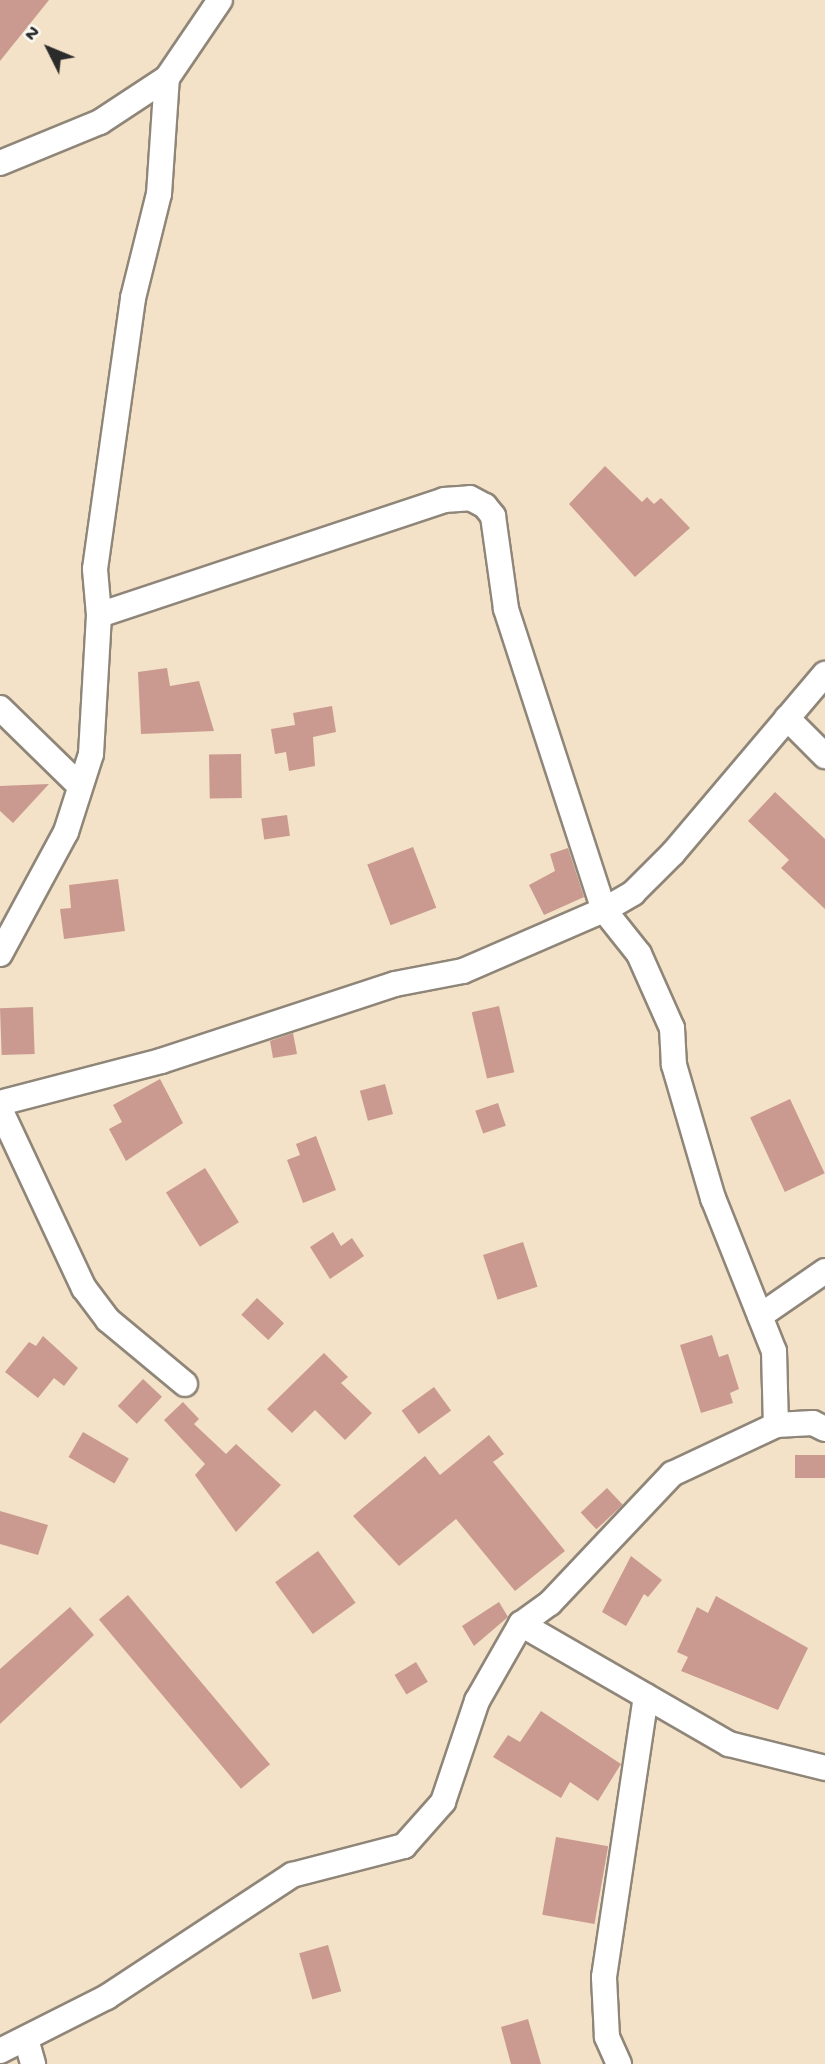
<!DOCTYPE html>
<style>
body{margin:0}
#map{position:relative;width:825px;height:2064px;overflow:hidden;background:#f3e2c7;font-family:"Gochi Hand",sans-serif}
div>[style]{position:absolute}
.building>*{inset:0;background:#ca9a90;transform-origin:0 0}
.roads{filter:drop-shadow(2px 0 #8f8679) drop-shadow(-2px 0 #8f8679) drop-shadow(0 2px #8f8679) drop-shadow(0 -2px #8f8679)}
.street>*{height:24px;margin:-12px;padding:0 12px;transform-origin:12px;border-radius:12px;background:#fff}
span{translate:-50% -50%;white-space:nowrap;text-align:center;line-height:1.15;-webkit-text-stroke:7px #fdfcf7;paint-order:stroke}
.north{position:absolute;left:14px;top:14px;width:70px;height:70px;-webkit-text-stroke:5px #fdfcf7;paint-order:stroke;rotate:313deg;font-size:19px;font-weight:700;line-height:28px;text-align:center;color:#2b2b2b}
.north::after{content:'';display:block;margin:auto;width:24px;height:32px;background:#2b2b2b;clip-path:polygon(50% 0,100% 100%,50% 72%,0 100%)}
</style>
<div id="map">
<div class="building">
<div style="clip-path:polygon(0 0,49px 0,0 61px)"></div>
<div style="clip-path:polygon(605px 466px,642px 502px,647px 497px,654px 504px,661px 498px,690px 528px,635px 577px,569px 504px)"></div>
<div style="clip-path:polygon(167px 668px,170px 686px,199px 681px,214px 731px,141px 734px,138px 672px)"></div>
<div style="clip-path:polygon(332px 706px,336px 732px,313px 737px,315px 766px,289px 771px,286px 752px,275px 754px,271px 729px,295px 725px,293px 713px)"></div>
<div style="left:241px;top:754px;width:44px;height:32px;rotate:89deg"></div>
<div style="clip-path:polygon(49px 784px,13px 823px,0 811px,0 786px)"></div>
<div style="clip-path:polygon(775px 792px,825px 839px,825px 909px,781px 868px,789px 860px,748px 821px)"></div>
<div style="left:287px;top:815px;width:21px;height:26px;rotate:82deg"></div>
<div style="left:413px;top:847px;width:65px;height:49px;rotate:69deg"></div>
<div style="clip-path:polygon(568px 848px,584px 897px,544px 915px,529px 885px,555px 871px,550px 854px)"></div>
<div style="clip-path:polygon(118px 879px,125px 931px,64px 939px,60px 909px,71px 908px,69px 885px)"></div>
<div style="left:499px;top:1006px;width:68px;height:28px;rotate:77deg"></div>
<div style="left:33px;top:1007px;width:47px;height:33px;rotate:88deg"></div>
<div style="clip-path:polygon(293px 1033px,297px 1054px,273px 1058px,270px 1041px)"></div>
<div style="clip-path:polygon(160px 1079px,183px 1123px,126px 1161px,109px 1129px,122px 1122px,113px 1105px)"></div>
<div style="left:385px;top:1084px;width:31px;height:26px;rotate:75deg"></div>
<div style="left:790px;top:1099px;width:82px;height:44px;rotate:65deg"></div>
<div style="left:498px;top:1103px;width:24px;height:24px;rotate:71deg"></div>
<div style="clip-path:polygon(316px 1136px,336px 1190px,303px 1203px,287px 1160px,300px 1155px,296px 1144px)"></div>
<div style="left:205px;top:1168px;width:64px;height:46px;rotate:58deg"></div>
<div style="clip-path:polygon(333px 1232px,341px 1246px,352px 1238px,364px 1256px,330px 1279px,310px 1247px)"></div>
<div style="left:523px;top:1242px;width:47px;height:42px;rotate:72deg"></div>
<div style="left:257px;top:1298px;width:37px;height:23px;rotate:43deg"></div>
<div style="clip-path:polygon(712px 1335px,719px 1357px,728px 1354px,739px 1389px,730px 1393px,733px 1403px,701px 1413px,680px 1345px)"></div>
<div style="clip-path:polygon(43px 1336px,78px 1368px,64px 1386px,54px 1378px,38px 1398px,5px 1372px,29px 1342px,36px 1346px)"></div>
<div style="clip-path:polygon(324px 1353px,348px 1377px,341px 1383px,372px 1413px,345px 1440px,315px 1410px,292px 1433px,267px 1409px)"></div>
<div style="left:143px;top:1379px;width:26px;height:37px;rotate:43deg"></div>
<div style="left:434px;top:1387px;width:29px;height:40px;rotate:54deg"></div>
<div style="clip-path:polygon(183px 1402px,199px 1419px,194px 1424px,226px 1454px,236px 1444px,281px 1485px,236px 1532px,195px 1475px,205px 1464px,164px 1420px)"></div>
<div style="left:83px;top:1432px;width:53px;height:29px;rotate:30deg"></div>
<div style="clip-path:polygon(489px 1435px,504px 1454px,493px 1462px,565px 1551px,515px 1591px,456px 1519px,399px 1566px,353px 1516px,425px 1456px,440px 1475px)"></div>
<div style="left:825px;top:1455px;width:23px;height:30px;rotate:90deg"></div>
<div style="left:607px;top:1488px;width:23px;height:36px;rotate:47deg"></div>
<div style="clip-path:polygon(0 1511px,48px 1525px,38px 1555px,0 1544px)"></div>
<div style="left:318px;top:1551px;width:64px;height:53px;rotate:54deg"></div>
<div style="clip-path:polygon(631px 1556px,662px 1580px,648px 1597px,644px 1594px,626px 1626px,602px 1612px)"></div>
<div style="left:128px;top:1595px;width:221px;height:38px;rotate:50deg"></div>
<div style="clip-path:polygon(716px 1596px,808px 1648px,778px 1710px,681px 1671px,688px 1657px,677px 1652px,697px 1607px,708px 1613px)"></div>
<div style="clip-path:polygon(499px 1602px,508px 1617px,474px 1646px,462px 1626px)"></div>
<div style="clip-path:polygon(70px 1607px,94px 1635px,0 1724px,0 1669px)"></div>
<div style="left:416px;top:1662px;width:23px;height:25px;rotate:59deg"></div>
<div style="clip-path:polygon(541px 1711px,621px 1764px,598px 1801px,570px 1782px,561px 1798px,493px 1757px,508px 1735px,520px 1742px)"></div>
<div style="left:556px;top:1837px;width:53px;height:79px;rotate:10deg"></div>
<div style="left:328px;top:1945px;width:48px;height:30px;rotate:74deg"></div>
<div style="clip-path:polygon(528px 2019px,541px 2064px,511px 2064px,501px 2027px)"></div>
</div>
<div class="roads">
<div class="street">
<div style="left:0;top:163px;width:108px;rotate:-22.3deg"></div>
<div style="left:100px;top:122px;width:80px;rotate:-33.3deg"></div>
<div style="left:167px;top:78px;width:94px;rotate:-55.8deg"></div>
<div style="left:99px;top:615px;width:46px;rotate:-95deg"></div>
<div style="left:95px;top:569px;width:274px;rotate:-82deg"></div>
<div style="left:133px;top:298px;width:107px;rotate:-76deg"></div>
<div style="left:159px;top:194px;width:116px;rotate:-86.1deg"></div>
<div style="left:0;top:708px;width:110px;rotate:44.3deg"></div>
<div style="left:787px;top:718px;width:54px;rotate:45deg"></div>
<div style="left:0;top:954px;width:139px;rotate:-61.6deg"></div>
<div style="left:66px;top:832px;width:82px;rotate:-72.2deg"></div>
<div style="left:91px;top:754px;width:139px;rotate:-86.7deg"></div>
<div style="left:99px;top:615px;width:364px;rotate:-18.4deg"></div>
<div style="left:444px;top:500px;width:26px;rotate:-4deg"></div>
<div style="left:470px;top:498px;width:17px;rotate:28deg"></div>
<div style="left:485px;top:506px;width:13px;rotate:51deg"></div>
<div style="left:493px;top:516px;width:94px;rotate:82deg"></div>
<div style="left:506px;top:609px;width:317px;rotate:72deg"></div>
<div style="left:604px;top:910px;width:56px;rotate:51.5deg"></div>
<div style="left:639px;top:954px;width:81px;rotate:66deg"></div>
<div style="left:672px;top:1028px;width:37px;rotate:87deg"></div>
<div style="left:674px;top:1065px;width:139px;rotate:73.7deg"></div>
<div style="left:713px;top:1198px;width:165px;rotate:68.3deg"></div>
<div style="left:774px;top:1351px;width:74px;rotate:88.5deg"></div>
<div style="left:0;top:1103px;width:166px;rotate:-14.6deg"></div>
<div style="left:161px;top:1061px;width:246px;rotate:-18.2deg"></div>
<div style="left:395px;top:984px;width:69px;rotate:-10.8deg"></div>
<div style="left:463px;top:971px;width:154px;rotate:-23.4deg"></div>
<div style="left:604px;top:910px;width:34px;rotate:-30deg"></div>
<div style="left:633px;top:893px;width:57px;rotate:-45deg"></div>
<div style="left:673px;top:853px;width:235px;rotate:-49.7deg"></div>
<div style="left:0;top:1109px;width:198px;rotate:64.9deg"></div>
<div style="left:84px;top:1288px;width:40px;rotate:53deg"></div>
<div style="left:108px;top:1320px;width:100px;rotate:39.7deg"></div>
<div style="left:760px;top:1316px;width:79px;rotate:-34.7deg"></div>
<div style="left:521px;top:1624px;width:240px;rotate:30deg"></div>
<div style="left:729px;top:1744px;width:99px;rotate:14deg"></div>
<div style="left:26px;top:2039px;width:26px;rotate:74deg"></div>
<div style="left:0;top:2051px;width:120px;rotate:-26.8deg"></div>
<div style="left:107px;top:1997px;width:222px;rotate:-33.4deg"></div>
<div style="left:292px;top:1875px;width:116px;rotate:-14.5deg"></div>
<div style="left:404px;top:1846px;width:59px;rotate:-48.4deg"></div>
<div style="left:443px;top:1802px;width:107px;rotate:-71.4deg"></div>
<div style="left:477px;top:1701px;width:89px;rotate:-60.3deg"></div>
<div style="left:521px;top:1624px;width:36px;rotate:-36deg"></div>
<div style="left:550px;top:1603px;width:178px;rotate:-46.6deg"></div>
<div style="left:672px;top:1474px;width:115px;rotate:-25.2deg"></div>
<div style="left:776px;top:1425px;width:37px;rotate:-3deg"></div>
<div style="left:813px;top:1423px;width:13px;rotate:27deg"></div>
<div style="left:619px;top:2064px;width:30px;rotate:-114deg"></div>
<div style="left:607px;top:2037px;width:60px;rotate:-92.9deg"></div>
<div style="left:604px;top:1977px;width:284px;rotate:-81.5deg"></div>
</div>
</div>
<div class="north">N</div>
</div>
